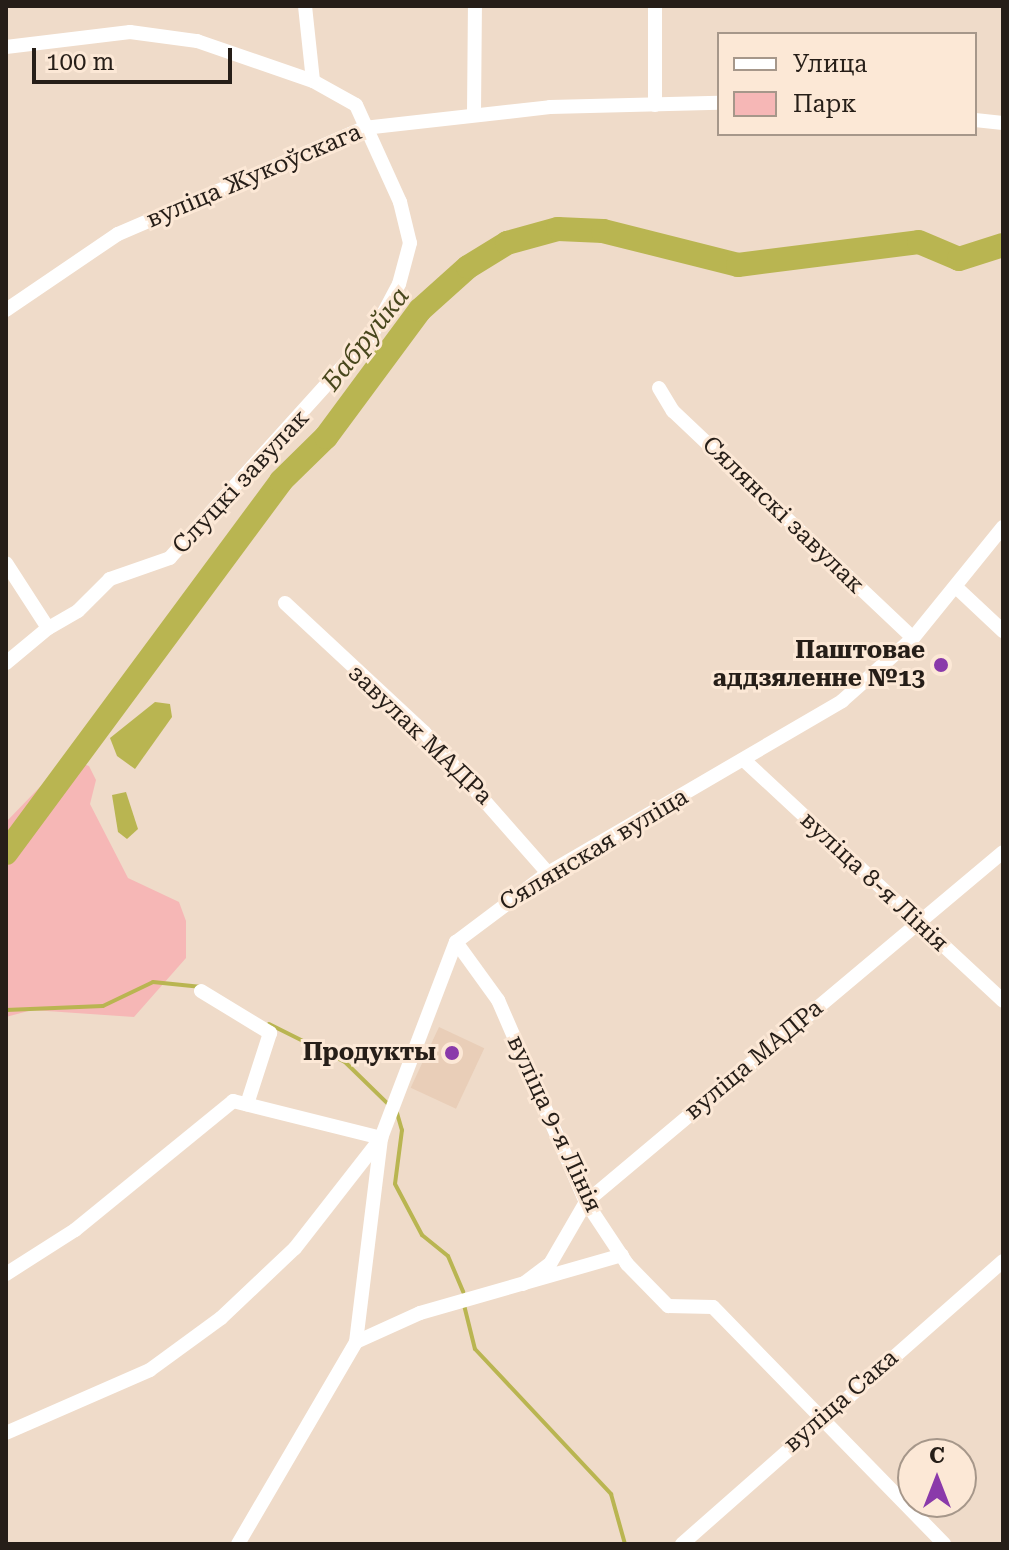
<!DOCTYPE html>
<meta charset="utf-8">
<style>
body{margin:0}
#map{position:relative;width:1009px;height:1550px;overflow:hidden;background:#efdbc9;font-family:"Roboto Serif",serif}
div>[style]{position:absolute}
.built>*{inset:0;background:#e9ceb8;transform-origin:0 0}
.green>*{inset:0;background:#f6b7b6}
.water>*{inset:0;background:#b9b551}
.stream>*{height:4px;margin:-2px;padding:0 2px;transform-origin:2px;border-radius:2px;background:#b9b551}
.river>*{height:24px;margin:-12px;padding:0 12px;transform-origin:12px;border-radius:12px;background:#b9b551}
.minor>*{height:14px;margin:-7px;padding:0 7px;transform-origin:7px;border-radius:7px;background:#fff}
.dots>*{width:22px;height:22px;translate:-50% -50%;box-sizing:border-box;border:4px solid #fce8d6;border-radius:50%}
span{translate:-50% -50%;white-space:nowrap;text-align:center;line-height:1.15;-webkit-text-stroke:6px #fce8d6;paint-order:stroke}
.street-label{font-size:24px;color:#261e18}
.poi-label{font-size:24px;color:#261e18;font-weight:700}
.right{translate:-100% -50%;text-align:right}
.water-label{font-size:26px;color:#48471d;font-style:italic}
.frame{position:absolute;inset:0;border:8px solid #261e18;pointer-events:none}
.legend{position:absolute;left:717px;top:32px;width:260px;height:104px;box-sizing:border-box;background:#fce8d6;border:2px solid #a6978a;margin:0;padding:10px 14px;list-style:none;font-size:24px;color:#261e18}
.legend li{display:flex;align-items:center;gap:16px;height:40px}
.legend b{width:40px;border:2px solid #a6978a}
.north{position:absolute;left:897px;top:1438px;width:80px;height:80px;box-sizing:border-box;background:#fce8d6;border:2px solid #a6978a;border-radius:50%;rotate:0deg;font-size:22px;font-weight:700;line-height:32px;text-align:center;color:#261e18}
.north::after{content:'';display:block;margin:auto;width:28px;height:36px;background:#8a3aaa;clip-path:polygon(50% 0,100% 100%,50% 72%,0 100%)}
.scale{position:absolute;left:32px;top:48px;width:200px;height:36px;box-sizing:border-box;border:4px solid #261e18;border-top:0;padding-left:10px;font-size:24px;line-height:28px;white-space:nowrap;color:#261e18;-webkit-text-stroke:6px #fce8d6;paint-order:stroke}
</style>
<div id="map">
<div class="built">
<div style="left:439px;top:1027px;width:50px;height:67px;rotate:25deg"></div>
</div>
<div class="green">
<div style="clip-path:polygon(68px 758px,89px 766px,96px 780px,90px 804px,128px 878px,179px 902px,186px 921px,186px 958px,134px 1017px,32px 1010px,6px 1017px,6px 822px)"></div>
</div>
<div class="water">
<div style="clip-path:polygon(155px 702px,170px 704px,172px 717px,135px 769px,117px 756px,110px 738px)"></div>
<div style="clip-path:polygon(126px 792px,138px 829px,127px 839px,118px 832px,112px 795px)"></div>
</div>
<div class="stream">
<div style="left:6px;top:1010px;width:97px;rotate:-2.4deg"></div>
<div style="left:103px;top:1006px;width:55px;rotate:-25.6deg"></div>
<div style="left:153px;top:982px;width:49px;rotate:5.8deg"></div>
<div style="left:269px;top:1024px;width:85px;rotate:26.6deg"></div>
<div style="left:345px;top:1062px;width:60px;rotate:44.3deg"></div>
<div style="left:397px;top:1113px;width:18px;rotate:74deg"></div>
<div style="left:402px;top:1130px;width:54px;rotate:97.4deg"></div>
<div style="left:395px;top:1184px;width:58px;rotate:62.1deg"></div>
<div style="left:422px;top:1235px;width:33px;rotate:39deg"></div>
<div style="left:448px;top:1256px;width:39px;rotate:67deg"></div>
<div style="left:464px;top:1305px;width:45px;rotate:76deg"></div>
<div style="left:475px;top:1349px;width:199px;rotate:46.8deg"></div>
<div style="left:611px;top:1494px;width:52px;rotate:74.4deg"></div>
</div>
<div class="river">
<div style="left:6px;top:853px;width:463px;rotate:-53.5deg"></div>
<div style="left:281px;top:481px;width:63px;rotate:-44.4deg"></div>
<div style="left:326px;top:437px;width:158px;rotate:-53.5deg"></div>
<div style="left:420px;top:310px;width:64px;rotate:-41.9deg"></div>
<div style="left:468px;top:267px;width:46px;rotate:-31.6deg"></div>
<div style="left:507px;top:243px;width:53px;rotate:-15.4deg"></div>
<div style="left:558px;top:229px;width:45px;rotate:2.5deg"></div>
<div style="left:603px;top:231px;width:139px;rotate:14.1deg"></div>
<div style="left:738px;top:265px;width:182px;rotate:-7.2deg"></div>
<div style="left:919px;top:242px;width:43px;rotate:23deg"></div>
<div style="left:959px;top:259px;width:46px;rotate:-17.7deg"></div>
</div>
<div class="minor">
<div style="left:305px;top:6px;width:75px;rotate:83.9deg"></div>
<div style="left:6px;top:47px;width:125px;rotate:-6.9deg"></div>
<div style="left:130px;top:32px;width:68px;rotate:7.7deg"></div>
<div style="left:197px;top:41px;width:123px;rotate:19deg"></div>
<div style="left:313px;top:81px;width:49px;rotate:29.2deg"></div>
<div style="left:356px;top:105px;width:107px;rotate:65.6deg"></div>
<div style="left:400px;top:202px;width:42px;rotate:76.3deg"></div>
<div style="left:410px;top:243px;width:42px;rotate:105deg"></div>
<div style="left:399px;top:284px;width:55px;rotate:118deg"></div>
<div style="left:373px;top:333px;width:303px;rotate:132.1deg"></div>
<div style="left:170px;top:558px;width:64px;rotate:160.7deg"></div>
<div style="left:110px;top:579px;width:45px;rotate:135deg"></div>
<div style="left:78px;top:611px;width:34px;rotate:150deg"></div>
<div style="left:48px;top:628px;width:77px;rotate:-122.9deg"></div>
<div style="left:655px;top:105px;width:99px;rotate:-90deg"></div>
<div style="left:474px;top:114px;width:108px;rotate:-89.5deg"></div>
<div style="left:975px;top:120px;width:28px;rotate:6deg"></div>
<div style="left:6px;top:310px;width:135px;rotate:-34.2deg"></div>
<div style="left:118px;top:234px;width:268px;rotate:-23.3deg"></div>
<div style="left:364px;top:128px;width:187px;rotate:-6.4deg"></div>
<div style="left:550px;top:107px;width:169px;rotate:-1.4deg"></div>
<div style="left:659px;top:388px;width:27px;rotate:59deg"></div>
<div style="left:673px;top:411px;width:330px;rotate:43.4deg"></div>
<div style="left:957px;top:588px;width:63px;rotate:43.1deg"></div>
<div style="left:285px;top:603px;width:190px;rotate:42.9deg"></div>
<div style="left:424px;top:732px;width:188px;rotate:48.7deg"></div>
<div style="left:6px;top:663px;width:55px;rotate:-39.8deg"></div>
<div style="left:745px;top:761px;width:352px;rotate:42.9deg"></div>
<div style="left:456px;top:942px;width:72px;rotate:54.1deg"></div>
<div style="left:498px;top:1000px;width:220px;rotate:66.5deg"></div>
<div style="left:586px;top:1202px;width:74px;rotate:56.5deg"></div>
<div style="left:627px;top:1264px;width:59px;rotate:45.7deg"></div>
<div style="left:668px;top:1306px;width:45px;rotate:1.3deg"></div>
<div style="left:713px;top:1307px;width:331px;rotate:45.7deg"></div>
<div style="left:201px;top:991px;width:81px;rotate:31.3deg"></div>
<div style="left:270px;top:1033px;width:75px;rotate:107.9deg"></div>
<div style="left:6px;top:1274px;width:82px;rotate:-32.5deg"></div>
<div style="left:75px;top:1230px;width:204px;rotate:-39.2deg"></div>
<div style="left:233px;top:1101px;width:153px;rotate:14deg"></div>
<div style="left:381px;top:1138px;width:140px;rotate:128deg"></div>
<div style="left:295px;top:1248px;width:102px;rotate:136.6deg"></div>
<div style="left:221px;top:1318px;width:88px;rotate:143.8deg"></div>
<div style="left:150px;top:1370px;width:157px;rotate:156.4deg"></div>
<div style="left:523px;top:1284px;width:34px;rotate:-37deg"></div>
<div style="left:550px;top:1264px;width:72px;rotate:-59.9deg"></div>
<div style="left:586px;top:1202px;width:544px;rotate:-40.01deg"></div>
<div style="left:356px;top:1342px;width:70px;rotate:-24.4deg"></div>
<div style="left:420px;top:1313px;width:210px;rotate:-16deg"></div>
<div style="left:238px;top:1544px;width:234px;rotate:-59.7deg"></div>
<div style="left:356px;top:1342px;width:206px;rotate:-83deg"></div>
<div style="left:381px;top:1138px;width:210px;rotate:-69.1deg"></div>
<div style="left:456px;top:942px;width:115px;rotate:-36.9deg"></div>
<div style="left:548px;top:873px;width:341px;rotate:-30.3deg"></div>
<div style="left:842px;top:701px;width:95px;rotate:-41.6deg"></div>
<div style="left:913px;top:638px;width:143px;rotate:-51deg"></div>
<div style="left:682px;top:1544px;width:428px;rotate:-41.4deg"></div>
</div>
<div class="dots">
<div style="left:941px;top:665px;background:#8a3aaa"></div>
<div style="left:452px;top:1053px;background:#8a3aaa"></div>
</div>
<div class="street-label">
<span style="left:254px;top:176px;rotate:-23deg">вуліца Жукоўскага</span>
<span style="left:241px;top:482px;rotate:-47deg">Слуцкі завулак</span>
<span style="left:783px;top:515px;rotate:44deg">Сялянскі завулак</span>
<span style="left:420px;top:735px;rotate:44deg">завулак МАДРа</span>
<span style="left:594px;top:850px;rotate:-31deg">Сялянская вуліца</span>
<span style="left:874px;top:882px;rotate:43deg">вуліца 8-я Лінія</span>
<span style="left:754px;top:1060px;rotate:-40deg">вуліца МАДРа</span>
<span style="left:554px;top:1124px;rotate:65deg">вуліца 9-я Лінія</span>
<span style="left:841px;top:1401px;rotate:-41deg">вуліца Сака</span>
</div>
<div class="poi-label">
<span class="right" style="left:925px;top:665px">Паштовае<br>аддзяленне №13</span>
<span class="right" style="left:436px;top:1053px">Продукты</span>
</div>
<div class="water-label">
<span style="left:366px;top:339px;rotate:-52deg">Бабруйка</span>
</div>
<div class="frame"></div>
<ul class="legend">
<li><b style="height:10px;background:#fff"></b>Улица</li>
<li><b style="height:22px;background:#f6b7b6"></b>Парк</li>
</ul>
<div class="north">С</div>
<div class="scale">100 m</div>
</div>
